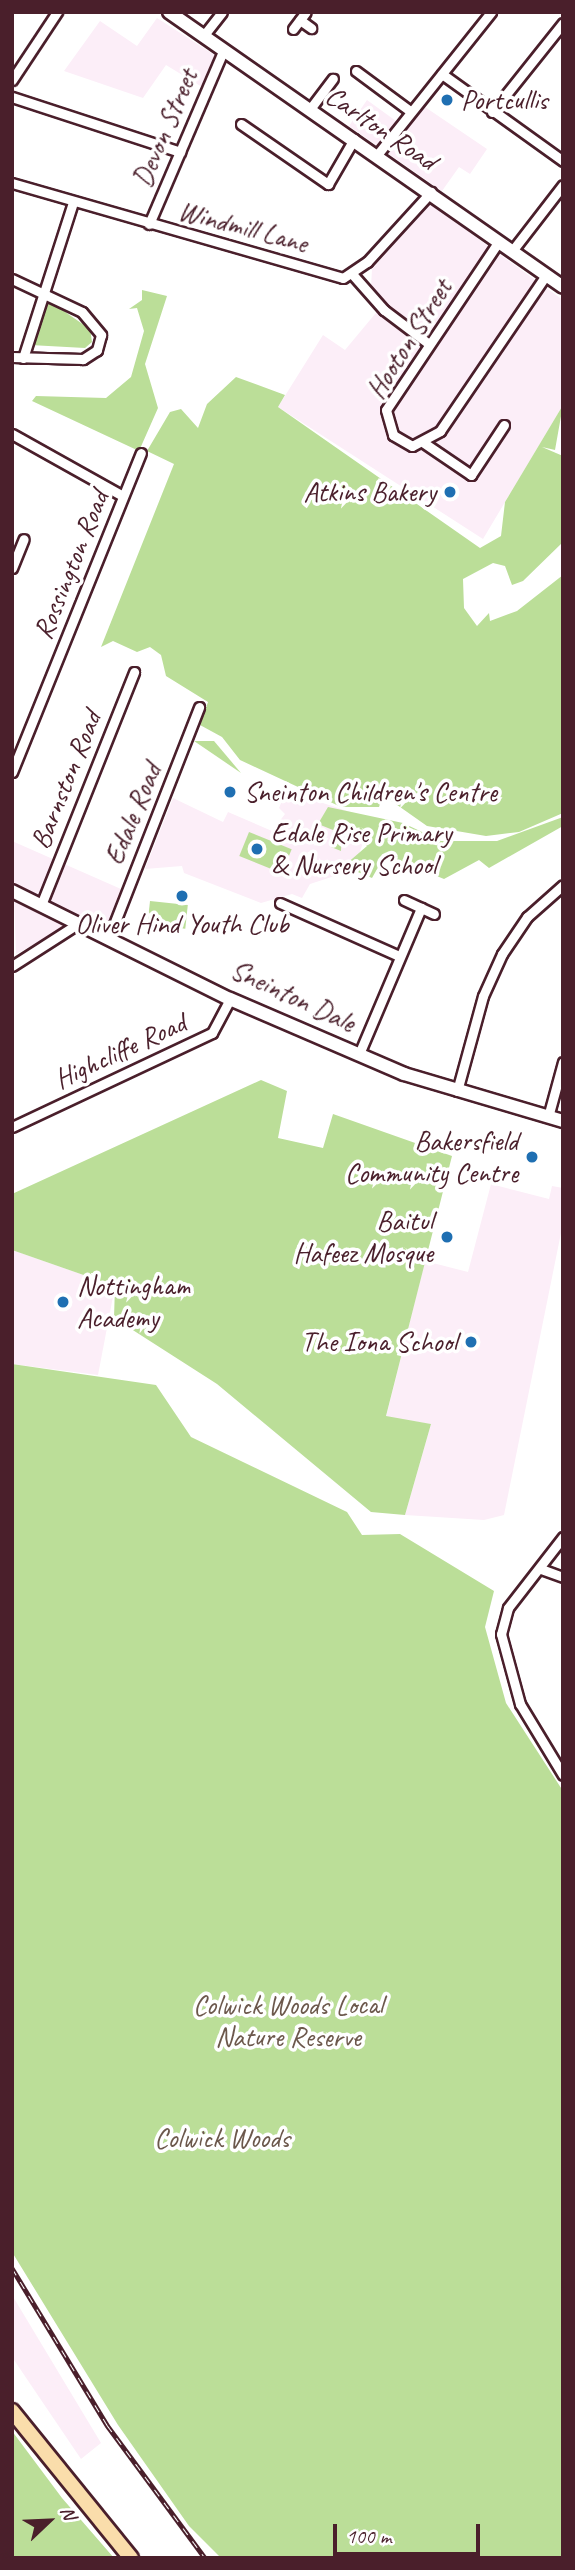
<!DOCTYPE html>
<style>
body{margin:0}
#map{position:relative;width:575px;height:2570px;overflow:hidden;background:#fff;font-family:Caveat,sans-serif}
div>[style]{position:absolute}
.built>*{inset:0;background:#fceef8}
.green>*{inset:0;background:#bbde98;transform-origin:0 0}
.roads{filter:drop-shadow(2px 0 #4a1f2b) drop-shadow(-2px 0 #4a1f2b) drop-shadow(0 2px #4a1f2b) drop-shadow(0 -2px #4a1f2b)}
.street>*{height:9px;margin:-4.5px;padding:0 4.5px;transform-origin:4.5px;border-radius:4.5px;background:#fff}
.secondary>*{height:12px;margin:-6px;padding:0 6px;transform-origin:6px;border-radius:6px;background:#fff}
.primary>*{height:14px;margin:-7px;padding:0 7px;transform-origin:7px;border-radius:7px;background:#faddab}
.rail>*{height:5px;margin-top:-2.5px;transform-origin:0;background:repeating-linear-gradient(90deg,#fff 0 8px,#4a1f2b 0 16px);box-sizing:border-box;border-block:2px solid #4a1f2b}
.dots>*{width:19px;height:19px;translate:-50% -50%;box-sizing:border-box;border:4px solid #fff;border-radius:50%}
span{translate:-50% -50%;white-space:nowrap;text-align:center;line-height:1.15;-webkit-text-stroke:7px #fff;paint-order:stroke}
.poi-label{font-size:28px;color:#4a1f2b}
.left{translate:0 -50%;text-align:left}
.right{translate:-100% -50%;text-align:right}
.street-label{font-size:28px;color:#4a1f2b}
.park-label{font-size:28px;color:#6c584c}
.frame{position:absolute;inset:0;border:14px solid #4a1f2b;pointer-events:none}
.north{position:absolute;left:14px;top:2486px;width:70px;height:70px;-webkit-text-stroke:5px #fff;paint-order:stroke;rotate:67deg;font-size:19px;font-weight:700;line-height:28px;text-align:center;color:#4a1f2b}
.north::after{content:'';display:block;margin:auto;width:24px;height:32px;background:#4a1f2b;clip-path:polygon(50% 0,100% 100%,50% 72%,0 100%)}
.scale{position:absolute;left:333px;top:2524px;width:147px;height:32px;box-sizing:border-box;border:4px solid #4a1f2b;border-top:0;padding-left:9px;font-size:21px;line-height:24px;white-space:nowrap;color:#4a1f2b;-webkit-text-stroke:5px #fff;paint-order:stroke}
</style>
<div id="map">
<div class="built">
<div style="clip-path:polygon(157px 18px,216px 56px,202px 87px,166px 65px,143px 98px,64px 71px,100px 21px,137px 46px)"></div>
<div style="clip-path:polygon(367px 100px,407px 129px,425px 107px,487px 149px,470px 174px,459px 167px,442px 191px,349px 126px)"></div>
<div style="clip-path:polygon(430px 204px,563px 300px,563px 405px,483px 539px,278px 407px,323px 335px,345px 350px,385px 302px,371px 287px,372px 269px)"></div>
<div style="clip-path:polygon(286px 791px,372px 819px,353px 870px,310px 884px,302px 898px,292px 894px,261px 903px,184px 873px,182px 866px,145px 869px,173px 798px,223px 822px,228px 812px,272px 831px,285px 814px,279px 808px)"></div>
<div style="clip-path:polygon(12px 841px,121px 889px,106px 928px,81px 920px,16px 954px)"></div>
<div style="clip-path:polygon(491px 1184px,549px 1199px,552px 1186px,563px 1188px,563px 1223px,504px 1515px,484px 1520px,405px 1515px,431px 1424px,386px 1417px,425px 1261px,468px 1272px)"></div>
<div style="clip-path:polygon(12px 1250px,115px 1286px,98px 1375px,12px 1364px)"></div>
<div style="clip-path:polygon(12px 2295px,101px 2443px,81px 2459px,12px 2357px)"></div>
</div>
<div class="green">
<div style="clip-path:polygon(142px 290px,167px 296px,145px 364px,158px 408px,139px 451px,32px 401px,36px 396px,106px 398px,131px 377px,144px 331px,137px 308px,129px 309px,142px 300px)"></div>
<div style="clip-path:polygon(45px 298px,84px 325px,89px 321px,92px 342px,85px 348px,30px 345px)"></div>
<div style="clip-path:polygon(236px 377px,285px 395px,278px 407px,480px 548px,501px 536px,505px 502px,563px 405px,555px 450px,542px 447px,563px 456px,563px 542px,523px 581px,512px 585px,505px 566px,493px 563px,463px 579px,464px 608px,477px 626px,489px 613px,490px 621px,517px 611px,563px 575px,563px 813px,519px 832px,486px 836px,427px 826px,383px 795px,379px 807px,341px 807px,240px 760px,222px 737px,200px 725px,208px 702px,166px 676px,161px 655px,150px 647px,137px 652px,113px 641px,101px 647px,174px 464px,147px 451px,170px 412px,181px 409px,198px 428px,207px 404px)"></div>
<div style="clip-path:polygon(194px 741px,214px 741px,241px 773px)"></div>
<div style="clip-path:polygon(328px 807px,403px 823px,441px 841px,497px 841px,563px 817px,563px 826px,489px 868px,479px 860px,444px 879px,385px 855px,372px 878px,353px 870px,333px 877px,326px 860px,345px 865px,367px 846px,342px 827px,341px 851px,331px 847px,333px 830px,318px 824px)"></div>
<div style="left:249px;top:832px;width:46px;height:26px;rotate:22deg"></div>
<div style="left:150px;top:901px;width:38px;height:24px;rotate:6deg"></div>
<div style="clip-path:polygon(261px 1080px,287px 1091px,278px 1138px,323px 1148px,333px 1114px,452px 1156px,386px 1416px,431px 1424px,405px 1515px,371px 1512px,217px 1384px,114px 1318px,115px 1286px,12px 1250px,12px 1194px)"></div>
<div style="clip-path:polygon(12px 1364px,156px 1385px,191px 1437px,347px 1512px,362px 1535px,400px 1534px,494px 1591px,485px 1627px,506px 1703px,563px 1791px,563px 2558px,221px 2558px,189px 2526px,118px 2425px,12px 2252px)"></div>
<div style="clip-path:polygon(12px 2431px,62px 2498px,114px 2558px,12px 2558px)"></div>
</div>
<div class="roads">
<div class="street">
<div style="left:300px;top:20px;width:14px;rotate:36deg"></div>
<div style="left:293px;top:29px;width:21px;rotate:-53deg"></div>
<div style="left:204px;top:35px;width:29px;rotate:-52deg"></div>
<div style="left:356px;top:71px;width:67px;rotate:36.5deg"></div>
<div style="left:442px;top:74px;width:149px;rotate:35.7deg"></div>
<div style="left:12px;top:80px;width:82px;rotate:-56.5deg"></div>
<div style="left:12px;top:97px;width:177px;rotate:18.1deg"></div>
<div style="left:310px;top:109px;width:38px;rotate:-53deg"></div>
<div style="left:492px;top:112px;width:114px;rotate:-51.4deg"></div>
<div style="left:241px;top:124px;width:106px;rotate:34.6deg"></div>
<div style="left:328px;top:184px;width:52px;rotate:-60deg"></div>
<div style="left:377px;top:155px;width:183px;rotate:-51.4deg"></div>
<div style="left:12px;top:183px;width:344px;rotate:16deg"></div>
<div style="left:343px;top:278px;width:29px;rotate:-34deg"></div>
<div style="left:367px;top:262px;width:95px;rotate:-47.6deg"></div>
<div style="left:149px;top:224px;width:190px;rotate:-66.8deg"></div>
<div style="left:499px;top:241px;width:203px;rotate:123.8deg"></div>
<div style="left:386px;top:410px;width:26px;rotate:74deg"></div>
<div style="left:393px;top:435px;width:22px;rotate:30deg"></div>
<div style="left:412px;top:446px;width:32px;rotate:-28deg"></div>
<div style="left:440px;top:431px;width:189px;rotate:-55.8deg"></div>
<div style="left:512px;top:251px;width:83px;rotate:-52.3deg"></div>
<div style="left:353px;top:275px;width:47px;rotate:48.5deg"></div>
<div style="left:384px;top:310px;width:56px;rotate:37.1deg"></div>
<div style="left:12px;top:279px;width:77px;rotate:25.2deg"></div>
<div style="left:82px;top:312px;width:30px;rotate:50deg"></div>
<div style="left:101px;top:335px;width:16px;rotate:105deg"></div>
<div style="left:97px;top:350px;width:17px;rotate:147deg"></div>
<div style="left:83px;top:359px;width:71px;rotate:-178.4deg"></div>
<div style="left:23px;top:358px;width:164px;rotate:-72.2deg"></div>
<div style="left:12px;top:434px;width:127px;rotate:29.2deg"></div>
<div style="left:424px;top:443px;width:57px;rotate:34.2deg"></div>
<div style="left:471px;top:475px;width:60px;rotate:-56.6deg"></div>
<div style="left:12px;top:568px;width:31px;rotate:-68deg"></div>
<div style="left:12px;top:772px;width:344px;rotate:-68deg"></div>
<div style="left:404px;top:900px;width:33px;rotate:25deg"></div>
<div style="left:280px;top:903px;width:130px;rotate:24deg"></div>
<div style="left:41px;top:905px;width:251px;rotate:-68.2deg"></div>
<div style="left:109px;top:937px;width:247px;rotate:-68.6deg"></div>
<div style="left:12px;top:966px;width:80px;rotate:-32.7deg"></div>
<div style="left:359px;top:1054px;width:159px;rotate:-67deg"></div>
<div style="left:457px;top:1091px;width:98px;rotate:-74.7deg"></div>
<div style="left:483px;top:996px;width:46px;rotate:-65.7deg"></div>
<div style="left:502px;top:954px;width:45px;rotate:-56deg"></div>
<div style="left:527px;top:917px;width:48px;rotate:-41.6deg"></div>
<div style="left:548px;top:1117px;width:57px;rotate:-74.7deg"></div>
<div style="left:12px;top:1127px;width:221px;rotate:-25.2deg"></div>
<div style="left:212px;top:1033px;width:38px;rotate:-62deg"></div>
<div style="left:563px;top:1537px;width:90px;rotate:127.8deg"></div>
<div style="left:508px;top:1608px;width:27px;rotate:105deg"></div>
<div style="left:501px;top:1634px;width:73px;rotate:74.8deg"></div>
<div style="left:520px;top:1704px;width:83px;rotate:58.8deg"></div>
<div style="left:541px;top:1569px;width:23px;rotate:20deg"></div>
</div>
<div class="secondary">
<div style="left:169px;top:12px;width:480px;rotate:34.9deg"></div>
<div style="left:12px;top:891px;width:243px;rotate:26.4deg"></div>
<div style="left:230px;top:999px;width:189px;rotate:23.3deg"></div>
<div style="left:404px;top:1074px;width:166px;rotate:16.5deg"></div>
</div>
<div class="primary">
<div style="left:12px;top:2411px;width:189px;rotate:51deg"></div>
</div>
</div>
<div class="rail">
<div style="left:12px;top:2268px;width:184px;rotate:58.8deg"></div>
<div style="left:107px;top:2425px;width:165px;rotate:53.6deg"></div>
</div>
<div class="dots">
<div style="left:447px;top:100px;background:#1f6fb2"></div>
<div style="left:450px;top:492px;background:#1f6fb2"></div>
<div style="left:230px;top:792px;background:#1f6fb2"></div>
<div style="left:257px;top:849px;background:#1f6fb2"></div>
<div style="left:182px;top:896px;background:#1f6fb2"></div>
<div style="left:532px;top:1157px;background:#1f6fb2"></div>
<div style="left:447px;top:1237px;background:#1f6fb2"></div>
<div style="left:63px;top:1302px;background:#1f6fb2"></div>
<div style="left:471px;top:1342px;background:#1f6fb2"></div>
</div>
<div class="poi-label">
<span class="left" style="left:461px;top:100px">Portcullis</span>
<span class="right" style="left:436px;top:492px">Atkins Bakery</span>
<span class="left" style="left:244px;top:792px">Sneinton Children's Centre</span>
<span class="left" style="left:271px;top:849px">Edale Rise Primary<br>&amp; Nursery School</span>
<span style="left:182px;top:924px">Oliver Hind Youth Club</span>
<span class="right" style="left:518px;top:1157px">Bakersfield<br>Community Centre</span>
<span class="right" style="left:433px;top:1237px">Baitul<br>Hafeez Mosque</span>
<span class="left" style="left:77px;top:1302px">Nottingham<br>Academy</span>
<span class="right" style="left:457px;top:1342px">The Iona School</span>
</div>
<div class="street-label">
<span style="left:165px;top:128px;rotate:-67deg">Devon Street</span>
<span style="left:381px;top:128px;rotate:34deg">Carlton Road</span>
<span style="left:243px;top:227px;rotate:15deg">Windmill Lane</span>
<span style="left:409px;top:339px;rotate:-58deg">Hooton Street</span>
<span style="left:71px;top:565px;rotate:-68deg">Rossington Road</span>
<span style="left:66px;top:780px;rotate:-68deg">Barnston Road</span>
<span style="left:133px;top:814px;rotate:-68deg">Edale Road</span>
<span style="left:293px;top:996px;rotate:25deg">Sneinton Dale</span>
<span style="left:120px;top:1051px;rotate:-25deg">Highcliffe Road</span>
</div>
<div class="park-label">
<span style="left:288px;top:2021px">Colwick Woods Local<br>Nature Reserve</span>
<span style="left:222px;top:2138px">Colwick Woods</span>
</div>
<div class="frame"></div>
<div class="north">N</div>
<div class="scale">100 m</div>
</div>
